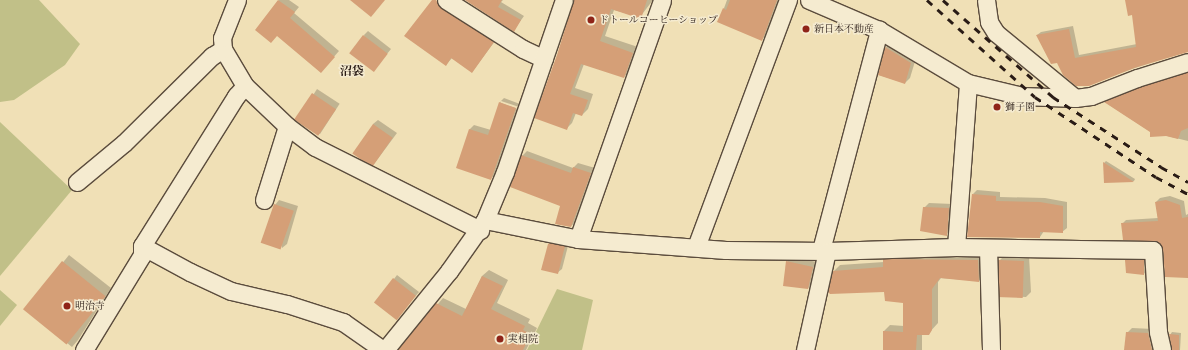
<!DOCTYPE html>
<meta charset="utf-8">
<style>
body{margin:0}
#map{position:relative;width:1188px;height:350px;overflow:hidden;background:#f0e0b6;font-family:"Libre Caslon Text","Noto Serif JP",serif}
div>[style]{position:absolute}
.green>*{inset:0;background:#c1c088}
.shadow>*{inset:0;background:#0003;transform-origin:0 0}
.building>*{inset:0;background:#d59f77;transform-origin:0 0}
.roads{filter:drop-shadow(1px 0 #5b4c3d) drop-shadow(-1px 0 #5b4c3d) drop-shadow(0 1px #5b4c3d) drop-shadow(0 -1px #5b4c3d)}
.street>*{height:17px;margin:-8.5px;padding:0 8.5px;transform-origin:8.5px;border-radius:8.5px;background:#f5ebd0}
.rail>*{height:3px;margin-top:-1.5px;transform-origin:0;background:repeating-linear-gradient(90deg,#291b15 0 7px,transparent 0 14px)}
.dots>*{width:11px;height:11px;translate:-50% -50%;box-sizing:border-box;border:2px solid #f5ebd0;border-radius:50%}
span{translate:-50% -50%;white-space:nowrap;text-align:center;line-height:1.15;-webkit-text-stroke:3px #f5ebd0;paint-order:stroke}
.poi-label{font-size:10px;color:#291b15}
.left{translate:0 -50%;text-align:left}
.quarter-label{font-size:12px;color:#291b15;font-weight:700}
</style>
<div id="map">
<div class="green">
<div style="clip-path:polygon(0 0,39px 0,80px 44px,65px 65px,14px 100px,0 102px)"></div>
<div style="clip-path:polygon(0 122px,72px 190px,0 276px)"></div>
<div style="clip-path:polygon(557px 289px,593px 300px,582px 350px,527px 350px)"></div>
<div style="clip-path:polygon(0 290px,17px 305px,0 326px)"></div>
</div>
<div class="shadow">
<div style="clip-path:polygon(279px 0,289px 0,299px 7px,294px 13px,339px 51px,325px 67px,277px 35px,256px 30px)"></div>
<div style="clip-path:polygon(466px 0,503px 0,501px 2px,524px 16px,514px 30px)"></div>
<div style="clip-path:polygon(575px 0,653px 0,640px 17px,614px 10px,605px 36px,638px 47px,629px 72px,624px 77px,584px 64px,575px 88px,593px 94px,588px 109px,582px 115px,576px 113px,572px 123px,567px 128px,558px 56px)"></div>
<div style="clip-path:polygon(727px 0,780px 0,768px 34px,762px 39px,719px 22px)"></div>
<div style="clip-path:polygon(1126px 0,1188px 0,1188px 52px,1185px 51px,1082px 86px,1076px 85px,1037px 35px,1041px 32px,1073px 26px,1079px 55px,1137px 44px,1133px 14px)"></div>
<div style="clip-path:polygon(433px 1px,452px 15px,456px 11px,498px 37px,472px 72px,452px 58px,446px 65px)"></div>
<div style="clip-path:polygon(368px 31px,391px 49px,373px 71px,364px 35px)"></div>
<div style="clip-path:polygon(891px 43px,916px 58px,910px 78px,905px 83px,879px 75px,886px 47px)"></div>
<div style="clip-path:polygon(1188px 71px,1188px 141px,1151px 132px,1105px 102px,1109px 98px,1145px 84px)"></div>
<div style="left:317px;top:89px;width:27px;height:36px;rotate:33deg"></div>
<div style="clip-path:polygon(504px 98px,520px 104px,519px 107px,501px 101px)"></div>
<div style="clip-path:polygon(501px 101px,501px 103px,518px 109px,495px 175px,490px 179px,457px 167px,470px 129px,474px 125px,491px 130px)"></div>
<div style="clip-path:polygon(378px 120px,397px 133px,374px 164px,373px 124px)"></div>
<div style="clip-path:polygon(527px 151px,573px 168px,578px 163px,595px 168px,576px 222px,571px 226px,561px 205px,522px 156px)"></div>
<div style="clip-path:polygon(1106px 161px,1135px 179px,1134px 181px,1105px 182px,1104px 163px)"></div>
<div style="clip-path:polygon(977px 190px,1000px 192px,1000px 197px,1045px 198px,1067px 202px,1067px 228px,1062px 232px,1044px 231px,1040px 237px,973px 194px)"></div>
<div style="clip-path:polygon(1170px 196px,1184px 201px,1186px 215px,1188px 214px,1188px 277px,1166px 276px,1162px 244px,1122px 224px,1126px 220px,1158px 218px,1156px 202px,1160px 198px)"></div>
<div style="clip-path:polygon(279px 200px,298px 206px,287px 244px,282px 248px,275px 205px)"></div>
<div style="clip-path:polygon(929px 203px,953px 204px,951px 230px,946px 235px,924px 208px)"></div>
<div style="clip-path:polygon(554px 240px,569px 242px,562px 269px,557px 273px,549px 245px)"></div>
<div style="clip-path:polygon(890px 254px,984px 254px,985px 275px,979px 281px,941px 278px,938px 282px,938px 323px,928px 334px,922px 334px,922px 350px,884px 350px,884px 331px,890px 325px,904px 326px,904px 302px,885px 291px,834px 271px,840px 265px,884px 262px)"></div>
<div style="clip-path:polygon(69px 255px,111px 288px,78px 340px,72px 347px,25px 309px)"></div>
<div style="clip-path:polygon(1004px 256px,1029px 256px,1031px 292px,1026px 297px,1000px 296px,999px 261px)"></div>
<div style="clip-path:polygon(792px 257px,817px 262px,813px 284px,808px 288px,787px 261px)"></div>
<div style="clip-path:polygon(1128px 258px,1145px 258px,1146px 271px,1144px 274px,1127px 272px,1126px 260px)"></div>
<div style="clip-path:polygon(489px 270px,508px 280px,497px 303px,530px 319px,528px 323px,537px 328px,526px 350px,399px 350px,443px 298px,466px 309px,482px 276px)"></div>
<div style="clip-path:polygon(397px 275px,419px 292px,400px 314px,394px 279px)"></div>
<div style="clip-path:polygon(1132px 328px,1153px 329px,1156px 350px,1125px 350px,1127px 333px)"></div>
<div style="clip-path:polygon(1172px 332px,1181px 333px,1180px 350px,1172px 350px,1170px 335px)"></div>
</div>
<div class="building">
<div style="clip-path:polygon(278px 0,295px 12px,290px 18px,335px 57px,321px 73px,277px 36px,271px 43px,255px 30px)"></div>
<div style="clip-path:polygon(350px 0,385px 0,371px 17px)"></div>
<div style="clip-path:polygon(432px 0,436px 0,441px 8px,494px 42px,472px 73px,451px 58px,446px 66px,404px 36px)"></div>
<div style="clip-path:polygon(465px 0,502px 0,498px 7px,521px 20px,514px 32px)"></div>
<div style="clip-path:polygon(574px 0,647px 0,641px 19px,611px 9px,600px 41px,633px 53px,624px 78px,581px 64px,570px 94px,588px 100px,582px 116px,573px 113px,567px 130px,534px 118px,557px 55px)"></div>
<div style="clip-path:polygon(730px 0,777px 0,762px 41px,717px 22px,723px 8px,726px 10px)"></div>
<div style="clip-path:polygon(1125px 0,1188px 0,1188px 52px,1134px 68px,1089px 86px,1076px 86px,1063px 75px,1057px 63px,1051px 64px,1036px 35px,1069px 29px,1075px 58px,1136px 47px,1132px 15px,1128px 16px)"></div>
<div style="left:363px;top:35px;width:31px;height:23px;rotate:37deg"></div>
<div style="clip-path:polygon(885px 47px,911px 63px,905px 84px,878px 75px)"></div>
<div style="clip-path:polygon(1188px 72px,1188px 128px,1181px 131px,1178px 139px,1166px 136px,1150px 137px,1150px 132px,1104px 102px,1140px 87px)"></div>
<div style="left:312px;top:93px;width:29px;height:32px;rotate:34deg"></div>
<div style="clip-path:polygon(499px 102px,516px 108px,491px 180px,456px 168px,469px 129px,488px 135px)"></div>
<div style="left:373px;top:124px;width:24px;height:36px;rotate:35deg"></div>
<div style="clip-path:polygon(521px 155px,571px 173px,573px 167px,591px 173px,571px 227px,555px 224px,560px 206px,510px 187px)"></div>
<div style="clip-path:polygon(1103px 162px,1134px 182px,1104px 183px)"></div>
<div style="clip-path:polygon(972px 194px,996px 196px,996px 201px,1040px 202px,1063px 206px,1063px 233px,1040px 232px,1040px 238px,967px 237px)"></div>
<div style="clip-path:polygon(1166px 200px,1180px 205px,1182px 218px,1188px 217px,1188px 278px,1165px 277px,1163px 249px,1158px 242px,1123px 240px,1121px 223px,1158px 221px,1155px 202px)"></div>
<div style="left:274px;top:204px;width:21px;height:41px;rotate:19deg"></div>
<div style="clip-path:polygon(923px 207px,949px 208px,947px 236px,920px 231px)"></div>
<div style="clip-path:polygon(550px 243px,565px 246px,558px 274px,541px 270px,548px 244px)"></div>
<div style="clip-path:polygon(883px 259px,978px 260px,979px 282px,940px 278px,932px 289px,932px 330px,929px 335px,917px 335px,916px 350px,883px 350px,883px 331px,903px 332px,903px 303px,885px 301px,884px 292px,830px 294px,828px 292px,833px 271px,883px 267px)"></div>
<div style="left:998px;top:260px;width:26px;height:37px;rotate:2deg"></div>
<div style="clip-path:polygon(1125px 260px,1144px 260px,1144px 275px,1126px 273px)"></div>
<div style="left:62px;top:261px;width:56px;height:62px;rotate:39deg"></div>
<div style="clip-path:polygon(786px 261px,813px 267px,808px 289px,783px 286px)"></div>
<div style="clip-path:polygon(482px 276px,503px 286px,491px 309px,525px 326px,523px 330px,531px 334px,523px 350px,398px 350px,436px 303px,462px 316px)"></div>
<div style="left:393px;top:278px;width:29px;height:31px;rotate:38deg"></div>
<div style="clip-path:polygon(1126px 332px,1148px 333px,1152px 350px,1124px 350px)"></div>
<div style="clip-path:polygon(1169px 334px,1179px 335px,1179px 350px,1172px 350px)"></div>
</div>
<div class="roads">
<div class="street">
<div style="left:446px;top:0;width:91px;rotate:32.5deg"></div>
<div style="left:523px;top:49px;width:23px;rotate:25deg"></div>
<div style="left:809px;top:0;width:76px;rotate:23.2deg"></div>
<div style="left:879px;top:30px;width:104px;rotate:30.8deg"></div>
<div style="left:968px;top:83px;width:56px;rotate:13.5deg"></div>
<div style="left:1022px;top:96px;width:53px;rotate:2.2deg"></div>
<div style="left:1075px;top:98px;width:16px;rotate:-7deg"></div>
<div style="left:1091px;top:96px;width:49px;rotate:-21.4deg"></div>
<div style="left:1137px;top:78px;width:53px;rotate:-17.4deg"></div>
<div style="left:986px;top:0;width:22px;rotate:82deg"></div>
<div style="left:989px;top:22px;width:13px;rotate:58deg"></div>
<div style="left:996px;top:33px;width:102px;rotate:39.4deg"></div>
<div style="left:245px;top:86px;width:58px;rotate:43.6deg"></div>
<div style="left:287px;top:126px;width:35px;rotate:37deg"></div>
<div style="left:315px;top:147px;width:185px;rotate:26.7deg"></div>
<div style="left:77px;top:182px;width:61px;rotate:-39.7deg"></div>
<div style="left:124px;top:143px;width:124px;rotate:-44.7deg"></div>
<div style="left:212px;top:56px;width:13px;rotate:-32deg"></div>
<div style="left:264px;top:200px;width:77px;rotate:-72.7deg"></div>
<div style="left:485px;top:220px;width:95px;rotate:11.5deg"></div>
<div style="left:578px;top:239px;width:148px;rotate:4.3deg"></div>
<div style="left:726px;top:250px;width:101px;rotate:0.6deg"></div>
<div style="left:827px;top:251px;width:129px;rotate:-1.8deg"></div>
<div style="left:956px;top:247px;width:197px;rotate:0.9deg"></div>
<div style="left:1153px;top:250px;width:82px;rotate:86.5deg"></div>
<div style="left:1158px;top:332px;width:18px;rotate:77deg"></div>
<div style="left:578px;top:239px;width:253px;rotate:-70.6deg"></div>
<div style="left:142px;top:246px;width:55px;rotate:28.4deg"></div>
<div style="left:190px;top:272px;width:45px;rotate:24.9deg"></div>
<div style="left:231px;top:291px;width:57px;rotate:13.1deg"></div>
<div style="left:287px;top:304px;width:59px;rotate:17.8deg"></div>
<div style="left:343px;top:322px;width:49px;rotate:35deg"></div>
<div style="left:696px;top:247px;width:264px;rotate:-69.6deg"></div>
<div style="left:956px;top:247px;width:164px;rotate:-85.8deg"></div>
<div style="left:988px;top:248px;width:102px;rotate:88.3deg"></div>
<div style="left:821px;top:250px;width:228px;rotate:-75.2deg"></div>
<div style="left:84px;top:350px;width:111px;rotate:-58.6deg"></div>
<div style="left:142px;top:255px;width:9px;rotate:-90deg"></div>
<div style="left:142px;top:246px;width:177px;rotate:-57.9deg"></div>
<div style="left:236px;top:96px;width:13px;rotate:-48deg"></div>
<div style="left:245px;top:86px;width:43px;rotate:-120.7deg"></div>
<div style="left:223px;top:49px;width:11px;rotate:-95deg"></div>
<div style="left:222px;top:38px;width:41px;rotate:-68.5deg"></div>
<div style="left:385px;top:350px;width:102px;rotate:-51deg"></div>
<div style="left:449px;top:271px;width:62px;rotate:-54.8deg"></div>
<div style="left:485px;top:220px;width:52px;rotate:-67.4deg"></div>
<div style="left:505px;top:172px;width:182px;rotate:-71.1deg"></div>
<div style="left:805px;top:350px;width:101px;rotate:-77.5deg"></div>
</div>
</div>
<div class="rail">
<div style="left:927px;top:0;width:145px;rotate:41.9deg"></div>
<div style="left:1035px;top:97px;width:145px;rotate:33.5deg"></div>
<div style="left:1156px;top:177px;width:36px;rotate:28deg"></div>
<div style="left:943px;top:0;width:147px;rotate:41.4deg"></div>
<div style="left:1053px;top:97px;width:129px;rotate:32.9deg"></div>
<div style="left:1161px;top:167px;width:31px;rotate:29deg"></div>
</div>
<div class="dots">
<div style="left:591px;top:20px;background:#8f2418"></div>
<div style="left:806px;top:29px;background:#8f2418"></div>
<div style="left:997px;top:107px;background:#8f2418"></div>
<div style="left:67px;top:306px;background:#8f2418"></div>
<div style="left:500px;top:339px;background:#8f2418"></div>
</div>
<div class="poi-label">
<span class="left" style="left:599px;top:20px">ドトールコーヒーショップ</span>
<span class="left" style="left:814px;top:29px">新日本不動産</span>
<span class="left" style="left:1005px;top:107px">獅子園</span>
<span class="left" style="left:75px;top:306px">明治寺</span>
<span class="left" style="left:508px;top:339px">実相院</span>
</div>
<div class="quarter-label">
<span style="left:352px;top:71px">沼袋</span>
</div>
</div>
